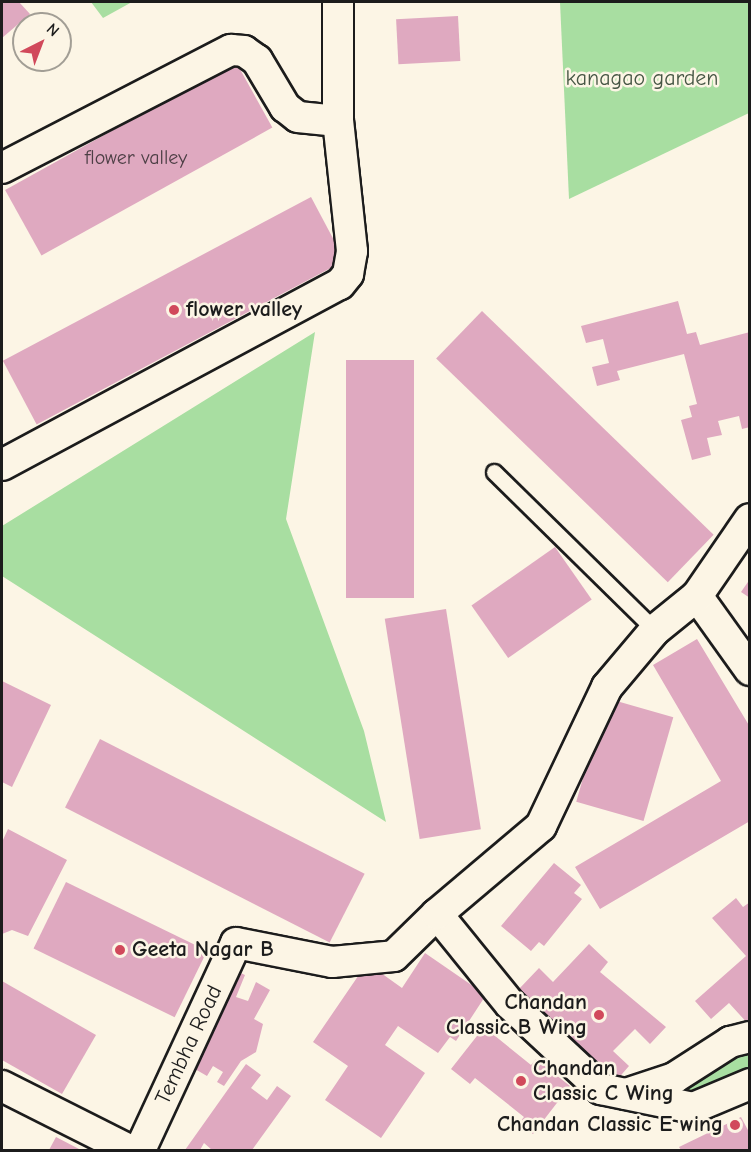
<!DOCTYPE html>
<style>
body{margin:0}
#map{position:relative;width:751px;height:1152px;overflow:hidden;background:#fcf5e5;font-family:"Comic Neue",sans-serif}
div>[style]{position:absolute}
.green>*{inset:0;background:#a8dea1}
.building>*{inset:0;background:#dfa9c0;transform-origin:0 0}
.roads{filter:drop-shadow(2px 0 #1c1c1c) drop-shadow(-2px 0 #1c1c1c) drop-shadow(0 2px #1c1c1c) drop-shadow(0 -2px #1c1c1c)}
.lane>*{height:15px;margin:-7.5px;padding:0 7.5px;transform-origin:7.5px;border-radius:7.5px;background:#fcf5e5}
.street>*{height:30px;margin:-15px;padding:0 15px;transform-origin:15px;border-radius:15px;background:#fcf5e5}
.dots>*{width:16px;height:16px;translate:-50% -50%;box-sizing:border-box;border:3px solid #fcf5e5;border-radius:50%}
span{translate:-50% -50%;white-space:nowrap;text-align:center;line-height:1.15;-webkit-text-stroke:5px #fcf5e5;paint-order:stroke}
.number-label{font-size:20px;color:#4d3f45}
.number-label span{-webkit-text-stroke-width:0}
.park-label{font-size:22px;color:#465644}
.poi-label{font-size:22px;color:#1c1c1c;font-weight:700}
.left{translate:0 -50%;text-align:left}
.right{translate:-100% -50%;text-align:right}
.street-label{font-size:22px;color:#1c1c1c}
.frame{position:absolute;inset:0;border:3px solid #1c1c1c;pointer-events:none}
.north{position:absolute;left:12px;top:12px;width:60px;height:60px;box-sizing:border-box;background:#fcf5e5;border:2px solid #a29e95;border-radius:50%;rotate:42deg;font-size:16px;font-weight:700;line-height:24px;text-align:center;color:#1c1c1c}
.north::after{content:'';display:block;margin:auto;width:21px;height:27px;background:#d1495b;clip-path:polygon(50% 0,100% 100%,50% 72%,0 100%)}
</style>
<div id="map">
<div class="green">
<div style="clip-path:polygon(91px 2px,132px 2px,103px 18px)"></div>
<div style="clip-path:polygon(560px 2px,749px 2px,749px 113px,569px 199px)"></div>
<div style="clip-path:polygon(315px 332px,286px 519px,364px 731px,386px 822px,2px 576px,2px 526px)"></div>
<div style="clip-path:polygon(749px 1037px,749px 1084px,693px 1108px,674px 1078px)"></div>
</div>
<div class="building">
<div style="clip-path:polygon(2px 2px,19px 2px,30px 14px,2px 38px)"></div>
<div style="left:458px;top:16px;width:45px;height:62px;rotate:87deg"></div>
<div style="left:236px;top:62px;width:75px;height:264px;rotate:61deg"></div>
<div style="left:311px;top:197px;width:72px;height:349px;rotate:62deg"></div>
<div style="clip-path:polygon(678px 301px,687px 334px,696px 332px,700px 345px,750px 332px,750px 427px,742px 429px,739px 416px,718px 421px,722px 435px,707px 438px,711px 455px,692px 460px,681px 420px,692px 417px,689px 406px,697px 404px,684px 354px,617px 371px,620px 380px,597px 386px,592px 367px,609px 363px,603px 339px,586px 343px,581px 326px)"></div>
<div style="left:482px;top:311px;width:322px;height:66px;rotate:44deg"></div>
<div style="left:414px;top:360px;width:238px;height:68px;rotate:90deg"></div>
<div style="left:555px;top:547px;width:64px;height:102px;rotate:55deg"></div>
<div style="clip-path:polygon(750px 579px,750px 598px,741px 592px)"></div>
<div style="left:446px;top:609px;width:223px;height:62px;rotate:81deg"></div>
<div style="clip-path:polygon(697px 639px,750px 727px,750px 821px,600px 909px,575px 867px,721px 781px,653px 665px)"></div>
<div style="clip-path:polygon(2px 681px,51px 705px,12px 787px,2px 782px)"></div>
<div style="left:606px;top:698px;width:70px;height:108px;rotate:16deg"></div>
<div style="left:100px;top:739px;width:297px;height:77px;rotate:27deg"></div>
<div style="clip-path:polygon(8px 829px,67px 860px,28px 936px,12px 930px,2px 934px,2px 842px)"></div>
<div style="clip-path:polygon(554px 863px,581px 885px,574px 893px,582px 899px,544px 946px,539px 942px,531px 951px,501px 926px)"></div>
<div style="left:66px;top:882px;width:157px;height:74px;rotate:26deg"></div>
<div style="clip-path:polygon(736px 898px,743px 907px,750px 902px,750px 1026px,729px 1003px,711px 1019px,695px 1001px,746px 956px,712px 918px)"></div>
<div style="clip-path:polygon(589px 944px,608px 962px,600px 972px,666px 1027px,650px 1044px,635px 1029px,613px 1051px,629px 1066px,616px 1081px,519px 989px,539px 968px,553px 982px)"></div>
<div style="clip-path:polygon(425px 953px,486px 995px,456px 1041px,450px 1037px,438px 1053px,398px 1026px,385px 1045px,425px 1073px,381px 1138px,325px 1100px,348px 1066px,313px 1042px,367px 963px,402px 988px)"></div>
<div style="clip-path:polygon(231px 969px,245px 975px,236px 997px,248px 1001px,256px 982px,270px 990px,254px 1019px,263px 1024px,256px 1052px,241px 1061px,224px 1086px,217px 1082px,223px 1072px,213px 1066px,207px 1076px,188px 1065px)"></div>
<div style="clip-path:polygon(2px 981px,96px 1035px,62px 1094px,2px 1060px)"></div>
<div style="clip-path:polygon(484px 1027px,531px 1065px,536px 1059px,570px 1086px,533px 1134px,519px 1123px,524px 1117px,475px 1078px,470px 1084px,451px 1069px)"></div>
<div style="clip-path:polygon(246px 1064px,261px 1075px,251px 1088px,267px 1100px,277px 1086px,291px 1096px,252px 1150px,212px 1150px,204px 1143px,200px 1150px,185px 1150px)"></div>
<div style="clip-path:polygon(741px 1117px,750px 1134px,750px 1150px,681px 1150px,679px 1147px)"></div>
<div style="clip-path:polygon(56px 1137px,81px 1150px,49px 1150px)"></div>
</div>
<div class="roads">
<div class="lane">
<div style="left:494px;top:472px;width:226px;rotate:44.5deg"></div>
</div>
<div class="street">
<div style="left:2px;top:168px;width:258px;rotate:-27.3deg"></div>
<div style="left:231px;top:50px;width:13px;rotate:4deg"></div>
<div style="left:244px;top:51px;width:16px;rotate:35deg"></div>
<div style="left:257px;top:60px;width:55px;rotate:59.2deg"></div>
<div style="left:285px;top:107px;width:16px;rotate:38deg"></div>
<div style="left:298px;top:117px;width:40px;rotate:5.7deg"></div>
<div style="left:2px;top:465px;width:383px;rotate:-28.2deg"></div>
<div style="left:340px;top:284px;width:13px;rotate:-51deg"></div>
<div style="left:348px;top:274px;width:23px;rotate:-80deg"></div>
<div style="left:352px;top:251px;width:131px;rotate:-96.1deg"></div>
<div style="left:338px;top:121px;width:119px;rotate:-90deg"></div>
<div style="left:697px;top:596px;width:91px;rotate:54.4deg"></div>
<div style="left:437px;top:914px;width:116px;rotate:51deg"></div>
<div style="left:510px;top:1004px;width:125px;rotate:43deg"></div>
<div style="left:601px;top:1089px;width:94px;rotate:11.7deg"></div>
<div style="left:693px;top:1108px;width:62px;rotate:-22.8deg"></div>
<div style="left:2px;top:1086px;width:142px;rotate:26.7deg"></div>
<div style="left:626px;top:1094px;width:51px;rotate:-18.4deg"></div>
<div style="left:674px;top:1078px;width:67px;rotate:-32.7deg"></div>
<div style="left:730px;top:1042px;width:21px;rotate:-14deg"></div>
<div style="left:140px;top:1150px;width:228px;rotate:-65.1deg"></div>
<div style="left:236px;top:943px;width:98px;rotate:11.2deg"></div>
<div style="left:332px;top:962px;width:62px;rotate:-5.5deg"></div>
<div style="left:394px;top:956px;width:60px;rotate:-44.3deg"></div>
<div style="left:437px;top:914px;width:136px;rotate:-40.2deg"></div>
<div style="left:541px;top:826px;width:154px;rotate:-64.6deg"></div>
<div style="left:607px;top:687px;width:75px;rotate:-49.9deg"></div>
<div style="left:655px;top:630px;width:54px;rotate:-39deg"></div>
<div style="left:697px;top:596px;width:93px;rotate:-55.5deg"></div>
</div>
</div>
<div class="dots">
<div style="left:174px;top:310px;background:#d1495b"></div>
<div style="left:120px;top:950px;background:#d1495b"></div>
<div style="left:599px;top:1015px;background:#d1495b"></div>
<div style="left:521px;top:1081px;background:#d1495b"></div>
<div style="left:735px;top:1125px;background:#d1495b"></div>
</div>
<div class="number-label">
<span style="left:136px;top:157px">flower valley</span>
</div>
<div class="park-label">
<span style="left:642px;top:79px">kanagao garden</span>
</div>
<div class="poi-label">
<span class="left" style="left:186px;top:310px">flower valley</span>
<span class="left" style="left:132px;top:950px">Geeta Nagar B</span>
<span class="right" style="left:587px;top:1015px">Chandan<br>Classic B Wing</span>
<span class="left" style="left:533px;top:1081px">Chandan<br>Classic C Wing</span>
<span class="right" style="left:723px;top:1125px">Chandan Classic E wing</span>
</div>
<div class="street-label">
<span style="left:189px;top:1045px;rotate:-65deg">Tembha Road</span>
</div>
<div class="frame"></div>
<div class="north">N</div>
</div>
